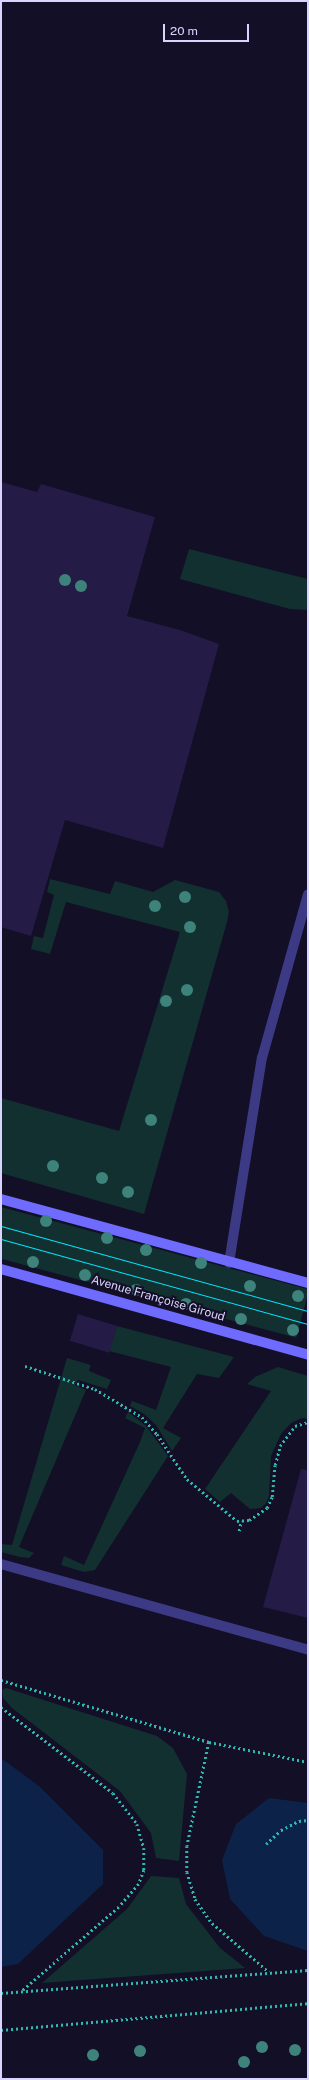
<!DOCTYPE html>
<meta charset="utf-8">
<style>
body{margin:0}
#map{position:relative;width:309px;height:2080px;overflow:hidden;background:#130f26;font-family:"Public Sans",sans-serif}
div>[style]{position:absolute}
.green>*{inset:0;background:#12302f;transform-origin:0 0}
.water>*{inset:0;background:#0c2248}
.building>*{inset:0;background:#241b47;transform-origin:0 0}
.path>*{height:2.5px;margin-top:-1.25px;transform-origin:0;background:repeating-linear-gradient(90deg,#2fb8b0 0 2px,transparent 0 5px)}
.lane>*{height:10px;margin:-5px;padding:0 5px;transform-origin:5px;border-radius:5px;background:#3d3a85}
.secondary>*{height:10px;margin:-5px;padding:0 5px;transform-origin:5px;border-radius:5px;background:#6f6bff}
.tram>*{height:1px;margin:-0.5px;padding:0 0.5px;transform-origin:0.5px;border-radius:0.5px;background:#00e5ff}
.trees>*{width:12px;height:12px;margin:-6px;border-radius:50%;background:#3d827b}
span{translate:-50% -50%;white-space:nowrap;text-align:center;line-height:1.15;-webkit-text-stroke:4px #130f26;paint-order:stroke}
.street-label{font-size:12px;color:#d9d4ff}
.frame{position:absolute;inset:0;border:2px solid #d9d4ff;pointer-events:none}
.scale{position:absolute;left:163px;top:24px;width:86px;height:18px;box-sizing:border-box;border:2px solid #d9d4ff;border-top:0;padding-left:5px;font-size:12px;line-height:14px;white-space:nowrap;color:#d9d4ff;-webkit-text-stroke:3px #130f26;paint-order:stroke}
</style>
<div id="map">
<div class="green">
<div style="clip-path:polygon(189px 549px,308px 579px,308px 610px,290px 609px,180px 579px)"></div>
<div style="clip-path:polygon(50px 879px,110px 894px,115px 881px,153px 892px,175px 880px,219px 892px,226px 901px,229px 912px,227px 922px,144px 1214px,1px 1173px,1px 1098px,119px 1131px,180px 932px,66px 902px,50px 954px,31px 949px,34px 936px,43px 938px,54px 895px,47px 892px)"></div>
<div style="left:1px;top:1207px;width:319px;height:50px;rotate:15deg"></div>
<div style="clip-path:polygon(117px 1326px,234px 1357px,219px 1378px,197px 1374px,163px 1428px,181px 1438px,172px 1451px,156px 1425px,144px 1414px,130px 1406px,132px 1401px,156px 1410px,171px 1367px,109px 1351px)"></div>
<div style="clip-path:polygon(67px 1358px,91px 1365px,89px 1371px,111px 1380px,107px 1389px,78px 1380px,75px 1385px,86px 1390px,19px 1547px,34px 1553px,29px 1558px,20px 1557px,1px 1552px,1px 1544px,12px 1545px)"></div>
<div style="clip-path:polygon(278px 1367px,308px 1376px,308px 1419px,302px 1418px,291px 1423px,281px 1434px,271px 1456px,269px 1496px,266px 1503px,261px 1508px,250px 1509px,231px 1493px,220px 1502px,205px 1489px,271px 1391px,247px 1384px,255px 1377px)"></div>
<div style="clip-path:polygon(128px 1412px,146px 1426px,168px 1456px,95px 1570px,84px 1572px,61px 1565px,64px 1556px,84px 1565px,140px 1442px,145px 1428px,125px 1418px)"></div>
<div style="clip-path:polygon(6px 1688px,157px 1736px,173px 1748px,187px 1774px,179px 1861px,156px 1858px,151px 1833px,120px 1791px,12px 1708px,3px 1698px,2px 1690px)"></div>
<div style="clip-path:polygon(151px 1876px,179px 1878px,186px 1904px,220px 1948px,245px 1968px,42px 1983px,127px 1909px)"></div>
</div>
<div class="water">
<div style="clip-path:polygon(1px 1758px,39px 1786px,103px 1850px,103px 1884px,18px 1964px,1px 1967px)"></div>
<div style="clip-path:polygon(269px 1798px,308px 1803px,308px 1951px,264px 1936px,230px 1899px,222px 1860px,236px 1824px)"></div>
</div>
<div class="building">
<div style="clip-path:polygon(1px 482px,37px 492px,41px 484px,155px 517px,127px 616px,180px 630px,219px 644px,163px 848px,65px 820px,31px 936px,1px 927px)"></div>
<div style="left:78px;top:1314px;width:41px;height:28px;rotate:17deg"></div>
<div style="clip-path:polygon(301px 1469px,308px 1470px,308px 1618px,263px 1607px)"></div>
</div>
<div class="path">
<div style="left:25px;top:1366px;width:74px;rotate:18.2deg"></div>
<div style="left:95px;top:1389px;width:55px;rotate:30.8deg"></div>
<div style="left:142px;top:1417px;width:23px;rotate:49deg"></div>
<div style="left:157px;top:1434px;width:54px;rotate:56.3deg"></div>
<div style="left:187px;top:1479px;width:65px;rotate:40deg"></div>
<div style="left:237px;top:1521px;width:12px;rotate:-5deg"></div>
<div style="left:249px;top:1520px;width:22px;rotate:-34deg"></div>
<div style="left:267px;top:1508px;width:12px;rotate:-66deg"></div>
<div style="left:272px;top:1497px;width:32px;rotate:-85deg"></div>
<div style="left:275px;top:1465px;width:20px;rotate:-75deg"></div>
<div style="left:280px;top:1446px;width:25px;rotate:-53deg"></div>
<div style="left:295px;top:1426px;width:14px;rotate:-17deg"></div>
<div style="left:239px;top:1531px;width:10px;rotate:-79deg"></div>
<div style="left:1px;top:1680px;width:217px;rotate:16.6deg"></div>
<div style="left:209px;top:1742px;width:101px;rotate:11.4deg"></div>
<div style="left:1px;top:1707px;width:141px;rotate:37.5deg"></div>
<div style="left:113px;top:1793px;width:39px;rotate:52deg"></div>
<div style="left:137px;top:1824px;width:25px;rotate:74deg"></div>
<div style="left:144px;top:1848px;width:22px;rotate:90deg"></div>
<div style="left:144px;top:1870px;width:15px;rotate:110deg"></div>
<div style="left:139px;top:1884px;width:30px;rotate:131deg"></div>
<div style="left:119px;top:1907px;width:128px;rotate:139.1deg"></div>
<div style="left:209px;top:1742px;width:106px;rotate:101.9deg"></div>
<div style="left:187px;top:1846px;width:26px;rotate:90deg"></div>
<div style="left:187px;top:1872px;width:28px;rotate:73deg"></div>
<div style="left:195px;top:1899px;width:29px;rotate:55deg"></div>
<div style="left:212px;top:1923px;width:75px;rotate:40.7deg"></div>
<div style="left:266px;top:1844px;width:21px;rotate:-43deg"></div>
<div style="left:281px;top:1830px;width:20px;rotate:-27deg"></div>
<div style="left:299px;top:1821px;width:9px;rotate:-6deg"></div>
<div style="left:1px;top:1993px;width:308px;rotate:-4.3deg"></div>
<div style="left:1px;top:2030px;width:308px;rotate:-5deg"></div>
</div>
<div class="lane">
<div style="left:229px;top:1263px;width:208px;rotate:-80.9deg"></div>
<div style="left:262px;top:1058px;width:170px;rotate:-74.3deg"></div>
<div style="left:1px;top:1564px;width:319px;rotate:15.6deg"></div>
</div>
<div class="secondary">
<div style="left:1px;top:1199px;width:318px;rotate:15.3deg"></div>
<div style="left:1px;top:1269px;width:319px;rotate:15.6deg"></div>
</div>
<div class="tram">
<div style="left:1px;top:1226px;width:319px;rotate:15.5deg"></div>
<div style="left:1px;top:1239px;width:319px;rotate:15.5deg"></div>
</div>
<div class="trees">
<div style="left:65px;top:580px"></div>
<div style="left:81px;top:586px"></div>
<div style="left:185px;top:897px"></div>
<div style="left:155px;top:906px"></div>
<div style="left:190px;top:927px"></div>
<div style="left:187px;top:990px"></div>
<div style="left:166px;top:1001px"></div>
<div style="left:151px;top:1120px"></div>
<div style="left:53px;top:1166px"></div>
<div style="left:102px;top:1178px"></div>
<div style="left:128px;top:1192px"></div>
<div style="left:46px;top:1221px"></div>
<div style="left:107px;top:1238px"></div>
<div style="left:146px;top:1250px"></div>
<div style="left:33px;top:1262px"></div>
<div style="left:201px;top:1263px"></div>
<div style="left:85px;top:1275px"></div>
<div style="left:250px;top:1286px"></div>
<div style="left:136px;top:1290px"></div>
<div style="left:298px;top:1296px"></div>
<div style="left:186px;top:1304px"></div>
<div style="left:241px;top:1319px"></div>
<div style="left:293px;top:1330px"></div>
<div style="left:262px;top:2047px"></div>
<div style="left:295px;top:2050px"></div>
<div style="left:140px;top:2051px"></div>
<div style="left:93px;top:2055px"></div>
<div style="left:244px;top:2062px"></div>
</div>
<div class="street-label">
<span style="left:158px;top:1299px;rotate:16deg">Avenue Françoise Giroud</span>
</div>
<div class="frame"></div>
<div class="scale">20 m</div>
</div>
